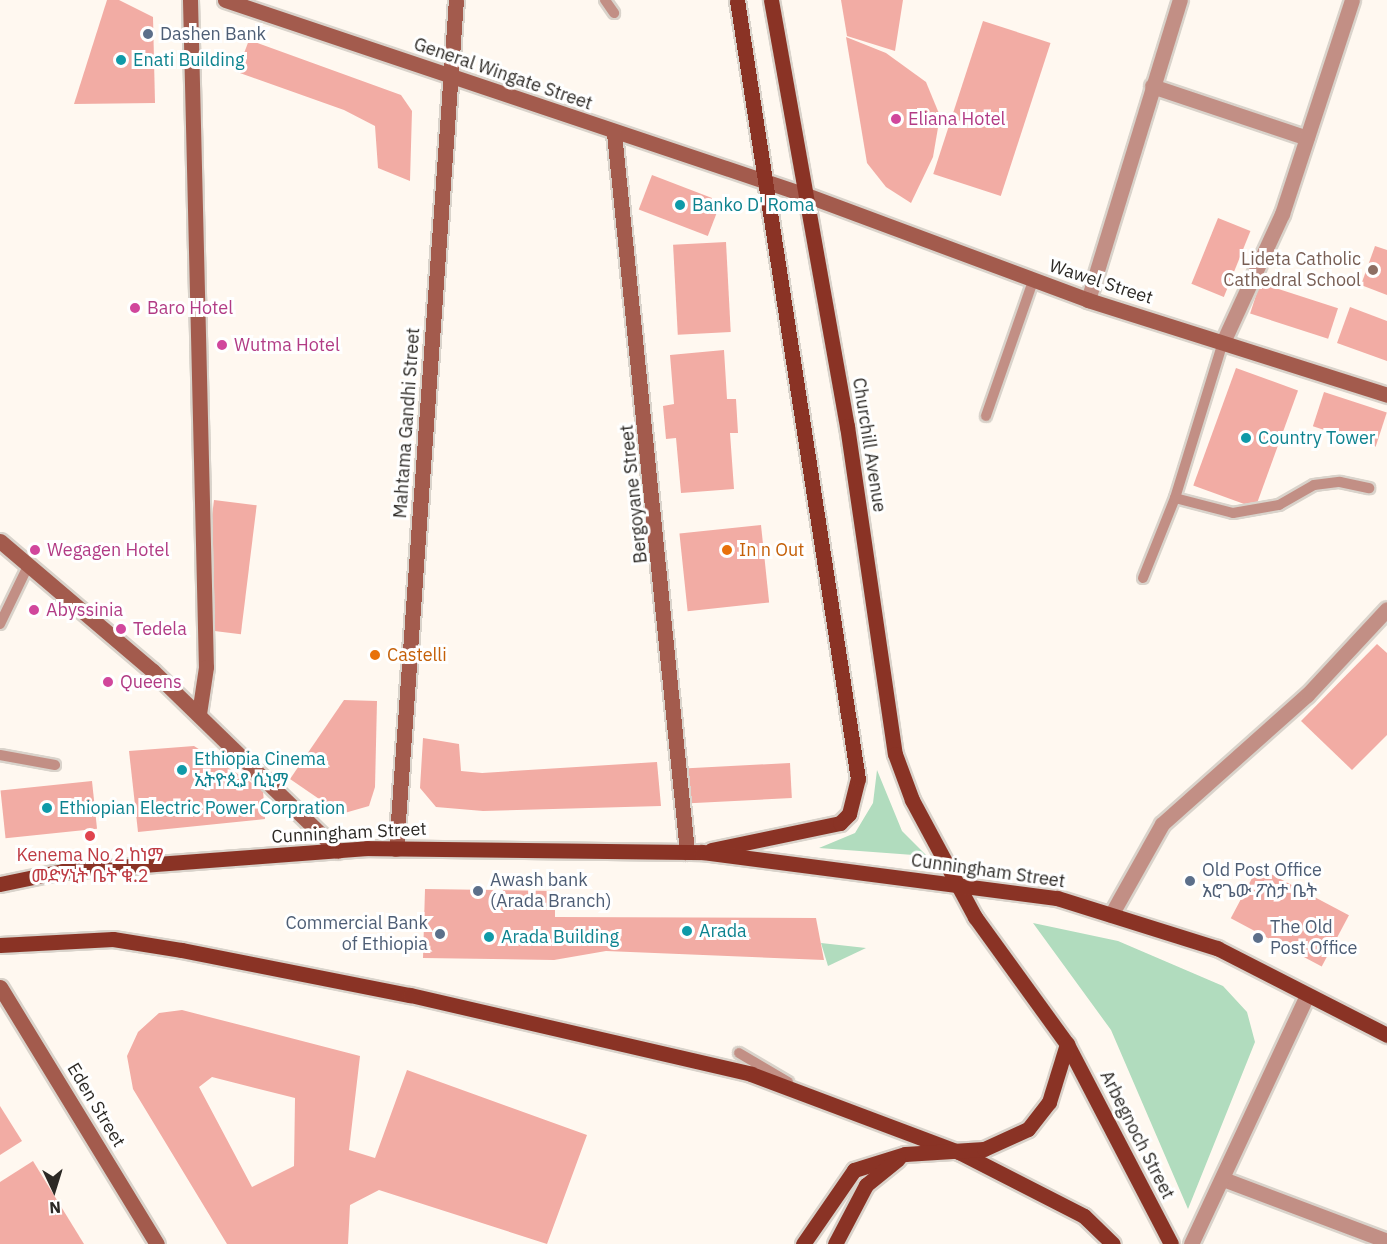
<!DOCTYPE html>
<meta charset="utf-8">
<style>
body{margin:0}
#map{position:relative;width:1387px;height:1244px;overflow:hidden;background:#fff8f0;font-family:"IBM Plex Sans","Noto Sans Ethiopic",sans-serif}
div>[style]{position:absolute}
.green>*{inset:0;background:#b1dcbe}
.building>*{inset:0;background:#f2aca4;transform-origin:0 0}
.roads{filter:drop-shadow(2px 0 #d9d3cb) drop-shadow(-2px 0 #d9d3cb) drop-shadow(0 2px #d9d3cb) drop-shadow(0 -2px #d9d3cb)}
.lane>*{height:10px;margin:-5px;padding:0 5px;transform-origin:5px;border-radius:5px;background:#c28f85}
.street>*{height:15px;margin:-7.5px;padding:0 7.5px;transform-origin:7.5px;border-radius:7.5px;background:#c28f85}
.secondary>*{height:15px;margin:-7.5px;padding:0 7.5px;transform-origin:7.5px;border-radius:7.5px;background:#a35b4d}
.primary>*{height:15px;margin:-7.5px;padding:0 7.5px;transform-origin:7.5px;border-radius:7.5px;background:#8a3325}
.dots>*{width:16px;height:16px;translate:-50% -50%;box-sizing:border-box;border:3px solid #fff;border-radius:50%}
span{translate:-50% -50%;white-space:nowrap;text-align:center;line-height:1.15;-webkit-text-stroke:6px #fff;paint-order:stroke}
.service-label{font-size:18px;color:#4e5e75}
.left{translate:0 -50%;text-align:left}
.right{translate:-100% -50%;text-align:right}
.culture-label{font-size:18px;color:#0d838f}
.street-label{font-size:18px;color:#2c2925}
.hotel-label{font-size:18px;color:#b23c85}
.education-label{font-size:18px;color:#785e54}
.food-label{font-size:18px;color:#c56008}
.health-label{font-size:18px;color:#be3a42}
.north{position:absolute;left:24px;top:1160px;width:60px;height:60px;-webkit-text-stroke:4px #fff;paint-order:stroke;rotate:176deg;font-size:16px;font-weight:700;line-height:24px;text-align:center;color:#2c2925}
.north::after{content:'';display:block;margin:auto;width:21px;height:27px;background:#2c2925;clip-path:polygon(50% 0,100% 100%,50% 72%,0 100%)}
</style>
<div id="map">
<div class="green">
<div style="clip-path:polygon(877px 770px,902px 831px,927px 856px,819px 848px,855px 833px,873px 803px)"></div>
<div style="clip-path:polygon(1033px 923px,1118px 941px,1223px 986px,1247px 1012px,1255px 1042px,1188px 1209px,1111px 1030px)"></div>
<div style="clip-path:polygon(821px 943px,866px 948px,828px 966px)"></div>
</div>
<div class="building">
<div style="clip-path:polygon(107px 0,119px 0,153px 17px,155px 103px,74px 104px)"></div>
<div style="clip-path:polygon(841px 0,903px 0,895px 51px,847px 36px)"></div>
<div style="left:983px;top:21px;width:71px;height:161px;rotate:18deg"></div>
<div style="clip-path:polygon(846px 37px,886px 53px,926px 82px,940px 116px,933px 157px,911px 203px,886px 187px,867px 163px)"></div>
<div style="clip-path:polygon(249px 40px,401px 95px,412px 111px,410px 181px,378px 168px,375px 126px,344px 110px,237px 72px)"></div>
<div style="left:652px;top:175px;width:74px;height:37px;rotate:21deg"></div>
<div style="left:1218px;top:218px;width:35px;height:71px;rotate:22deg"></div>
<div style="left:726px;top:242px;width:90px;height:53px;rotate:87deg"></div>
<div style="clip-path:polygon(1375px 246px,1387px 250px,1387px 295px,1361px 285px)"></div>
<div style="left:1260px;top:283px;width:82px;height:32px;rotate:18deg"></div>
<div style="clip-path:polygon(1350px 307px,1387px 321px,1387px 361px,1337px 343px)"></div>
<div style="clip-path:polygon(724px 350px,727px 399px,736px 399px,738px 433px,730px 433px,734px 489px,681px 493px,676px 438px,666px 439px,663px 406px,674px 404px,670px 355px)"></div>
<div style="left:1236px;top:368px;width:66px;height:125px;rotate:20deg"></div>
<div style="left:1324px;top:392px;width:66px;height:36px;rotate:18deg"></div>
<div style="left:214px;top:500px;width:43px;height:130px;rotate:7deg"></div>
<div style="left:761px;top:525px;width:78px;height:82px;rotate:84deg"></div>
<div style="clip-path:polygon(1377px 644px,1387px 653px,1387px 735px,1352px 770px,1301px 721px)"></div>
<div style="clip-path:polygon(344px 700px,377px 701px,375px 787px,369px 806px,341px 814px,290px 779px)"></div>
<div style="clip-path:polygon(423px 738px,459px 744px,461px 771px,482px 773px,657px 762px,661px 806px,483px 811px,436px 807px,420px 788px)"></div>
<div style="clip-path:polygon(194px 746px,263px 790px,265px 819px,138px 832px,129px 751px)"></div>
<div style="left:790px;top:763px;width:35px;height:102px;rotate:87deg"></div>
<div style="left:92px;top:781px;width:48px;height:92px;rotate:84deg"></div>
<div style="left:1258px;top:867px;width:103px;height:58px;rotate:28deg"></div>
<div style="clip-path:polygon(425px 889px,555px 891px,555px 917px,816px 918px,824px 960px,606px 951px,554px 960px,423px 958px)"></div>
<div style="clip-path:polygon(evenodd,182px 1010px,360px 1056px,349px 1150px,375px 1158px,407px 1070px,587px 1135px,547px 1244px,379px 1190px,350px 1205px,348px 1244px,227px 1244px,133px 1089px,127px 1056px,138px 1032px,159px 1013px,182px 1010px,212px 1077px,295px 1098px,294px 1166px,252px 1187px,199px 1087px,212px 1077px)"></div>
<div style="clip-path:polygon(0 1106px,22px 1141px,0 1155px)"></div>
<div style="clip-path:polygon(33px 1161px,84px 1244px,0 1244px,0 1182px)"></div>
</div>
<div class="roads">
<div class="lane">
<div style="left:605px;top:0;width:16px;rotate:55deg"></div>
<div style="left:986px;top:416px;width:143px;rotate:-70.8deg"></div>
<div style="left:1175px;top:498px;width:60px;rotate:14.5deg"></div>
<div style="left:1233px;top:513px;width:47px;rotate:-9.9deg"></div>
<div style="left:1279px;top:505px;width:40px;rotate:-29.7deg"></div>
<div style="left:1314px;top:485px;width:26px;rotate:-7deg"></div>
<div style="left:1340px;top:482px;width:30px;rotate:12deg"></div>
<div style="left:1143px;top:578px;width:86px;rotate:-68.2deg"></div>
<div style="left:1175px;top:498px;width:163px;rotate:-72.9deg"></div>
<div style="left:0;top:624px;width:67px;rotate:-64.2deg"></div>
<div style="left:0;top:755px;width:56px;rotate:10.3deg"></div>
<div style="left:739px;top:1053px;width:57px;rotate:30.6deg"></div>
</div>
<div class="street">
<div style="left:1152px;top:86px;width:163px;rotate:18.5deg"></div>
<div style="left:1088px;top:300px;width:314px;rotate:-73deg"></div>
<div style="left:1223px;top:342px;width:141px;rotate:-65.3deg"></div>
<div style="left:1282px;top:214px;width:225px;rotate:-71.9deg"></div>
<div style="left:1111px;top:915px;width:104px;rotate:-60.7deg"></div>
<div style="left:1162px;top:824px;width:194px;rotate:-41.7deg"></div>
<div style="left:1307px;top:695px;width:117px;rotate:-47.1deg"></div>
<div style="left:1223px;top:1179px;width:175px;rotate:20.7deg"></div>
<div style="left:1191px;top:1244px;width:275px;rotate:-65deg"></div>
</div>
<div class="secondary">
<div style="left:190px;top:0;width:667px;rotate:88.63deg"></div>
<div style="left:206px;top:667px;width:48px;rotate:98.5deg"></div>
<div style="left:225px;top:0;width:613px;rotate:18.55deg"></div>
<div style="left:806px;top:195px;width:301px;rotate:20.4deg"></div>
<div style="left:1088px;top:300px;width:314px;rotate:17.6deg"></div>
<div style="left:614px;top:133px;width:723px;rotate:84.2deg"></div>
<div style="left:0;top:541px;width:201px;rotate:40.4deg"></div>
<div style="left:153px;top:671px;width:258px;rotate:44.2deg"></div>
<div style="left:396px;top:849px;width:851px;rotate:-85.96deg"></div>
<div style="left:0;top:987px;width:301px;rotate:58.6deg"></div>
</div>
<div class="primary">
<div style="left:771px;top:0;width:433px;rotate:79.9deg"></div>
<div style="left:847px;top:426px;width:331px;rotate:81.7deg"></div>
<div style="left:895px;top:754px;width:49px;rotate:69.7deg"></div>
<div style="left:912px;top:800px;width:133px;rotate:61.7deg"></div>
<div style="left:975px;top:917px;width:157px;rotate:54.1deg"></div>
<div style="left:1067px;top:1044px;width:225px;rotate:62.5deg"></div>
<div style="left:711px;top:850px;width:132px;rotate:-11.8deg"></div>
<div style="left:840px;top:823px;width:13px;rotate:-45deg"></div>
<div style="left:849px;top:814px;width:36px;rotate:-76deg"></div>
<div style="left:858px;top:779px;width:788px;rotate:-98.83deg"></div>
<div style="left:0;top:884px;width:64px;rotate:-11.7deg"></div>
<div style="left:63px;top:871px;width:305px;rotate:-4.3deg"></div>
<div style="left:367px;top:848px;width:335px;rotate:0.7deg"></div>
<div style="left:702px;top:852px;width:358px;rotate:7.4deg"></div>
<div style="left:1057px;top:898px;width:168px;rotate:17.4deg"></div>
<div style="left:1217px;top:948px;width:191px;rotate:27.1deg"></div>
<div style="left:0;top:945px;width:113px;rotate:-3deg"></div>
<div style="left:113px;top:939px;width:70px;rotate:9.1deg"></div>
<div style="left:182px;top:950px;width:232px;rotate:11.2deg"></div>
<div style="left:410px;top:995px;width:350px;rotate:13deg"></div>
<div style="left:751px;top:1074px;width:222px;rotate:20.6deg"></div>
<div style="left:959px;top:1152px;width:140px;rotate:27.1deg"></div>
<div style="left:1084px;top:1216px;width:40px;rotate:44deg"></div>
<div style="left:803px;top:1244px;width:90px;rotate:-55.4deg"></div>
<div style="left:854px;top:1170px;width:53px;rotate:-17.4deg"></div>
<div style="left:905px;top:1154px;width:79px;rotate:-3.6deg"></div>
<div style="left:984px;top:1149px;width:48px;rotate:-24.4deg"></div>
<div style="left:1028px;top:1129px;width:34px;rotate:-52deg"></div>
<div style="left:1049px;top:1102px;width:61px;rotate:-72.8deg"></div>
<div style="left:835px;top:1244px;width:67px;rotate:-62.3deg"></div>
<div style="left:866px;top:1185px;width:41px;rotate:-39.1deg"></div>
</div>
</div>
<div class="dots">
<div style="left:148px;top:34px;background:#5c6f8a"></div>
<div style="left:121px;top:60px;background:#0f9aa8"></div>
<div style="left:896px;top:119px;background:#d1479c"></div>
<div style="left:680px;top:205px;background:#0f9aa8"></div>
<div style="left:1373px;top:270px;background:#8d6e63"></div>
<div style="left:135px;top:308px;background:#d1479c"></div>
<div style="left:222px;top:345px;background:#d1479c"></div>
<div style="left:1246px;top:438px;background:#0f9aa8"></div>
<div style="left:35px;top:550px;background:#d1479c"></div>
<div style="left:727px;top:550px;background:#e8710a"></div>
<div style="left:34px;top:610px;background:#d1479c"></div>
<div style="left:121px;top:629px;background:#d1479c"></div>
<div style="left:375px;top:655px;background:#e8710a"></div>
<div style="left:108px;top:682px;background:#d1479c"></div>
<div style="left:182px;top:770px;background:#0f9aa8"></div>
<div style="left:47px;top:808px;background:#0f9aa8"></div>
<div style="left:90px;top:836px;background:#e0444e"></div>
<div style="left:1190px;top:881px;background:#5c6f8a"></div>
<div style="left:478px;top:891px;background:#5c6f8a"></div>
<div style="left:687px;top:931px;background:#0f9aa8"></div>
<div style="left:440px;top:934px;background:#5c6f8a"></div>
<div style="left:489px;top:937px;background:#0f9aa8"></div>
<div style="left:1258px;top:938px;background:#5c6f8a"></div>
</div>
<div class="service-label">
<span class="left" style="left:160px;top:34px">Dashen Bank</span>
<span class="left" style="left:1202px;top:881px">Old Post Office<br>አሮጌው ፖስታ ቤት</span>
<span class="left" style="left:490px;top:891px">Awash bank<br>(Arada Branch)</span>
<span class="right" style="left:428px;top:934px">Commercial Bank<br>of Ethiopia</span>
<span class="left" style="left:1270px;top:938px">The Old<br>Post Office</span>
</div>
<div class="culture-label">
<span class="left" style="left:133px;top:60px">Enati Building</span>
<span class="left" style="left:692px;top:205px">Banko D' Roma</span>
<span class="left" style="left:1258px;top:438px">Country Tower</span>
<span class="left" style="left:194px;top:770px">Ethiopia Cinema<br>ኢትዮጲያ ሲኒማ</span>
<span class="left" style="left:59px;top:808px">Ethiopian Electric Power Corpration</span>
<span class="left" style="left:699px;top:931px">Arada</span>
<span class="left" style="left:501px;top:937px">Arada Building</span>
</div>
<div class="street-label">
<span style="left:503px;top:74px;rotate:19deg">General Wingate Street</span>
<span style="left:1101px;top:282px;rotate:18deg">Wawel Street</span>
<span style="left:407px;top:423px;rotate:-86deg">Mahtama Gandhi Street</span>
<span style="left:869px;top:445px;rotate:81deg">Churchill Avenue</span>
<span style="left:634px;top:494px;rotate:-96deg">Bergoyane Street</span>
<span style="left:349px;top:833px;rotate:-3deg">Cunningham Street</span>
<span style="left:988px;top:871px;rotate:8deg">Cunningham Street</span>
<span style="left:96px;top:1105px;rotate:59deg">Eden Street</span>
<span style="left:1137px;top:1135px;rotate:63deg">Arbegnoch Street</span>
</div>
<div class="hotel-label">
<span class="left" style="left:908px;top:119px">Eliana Hotel</span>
<span class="left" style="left:147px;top:308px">Baro Hotel</span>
<span class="left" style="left:234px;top:345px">Wutma Hotel</span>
<span class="left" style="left:47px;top:550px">Wegagen Hotel</span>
<span class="left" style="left:46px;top:610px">Abyssinia</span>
<span class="left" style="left:133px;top:629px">Tedela</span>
<span class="left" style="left:120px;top:682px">Queens</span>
</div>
<div class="education-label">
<span class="right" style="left:1361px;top:270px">Lideta Catholic<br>Cathedral School</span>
</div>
<div class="food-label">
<span class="left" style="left:739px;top:550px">In n Out</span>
<span class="left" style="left:387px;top:655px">Castelli</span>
</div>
<div class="health-label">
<span style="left:90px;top:866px">Kenema No 2 ከነማ<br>መድሃኒት ቤት ቁ.2</span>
</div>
<div class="north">N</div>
</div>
